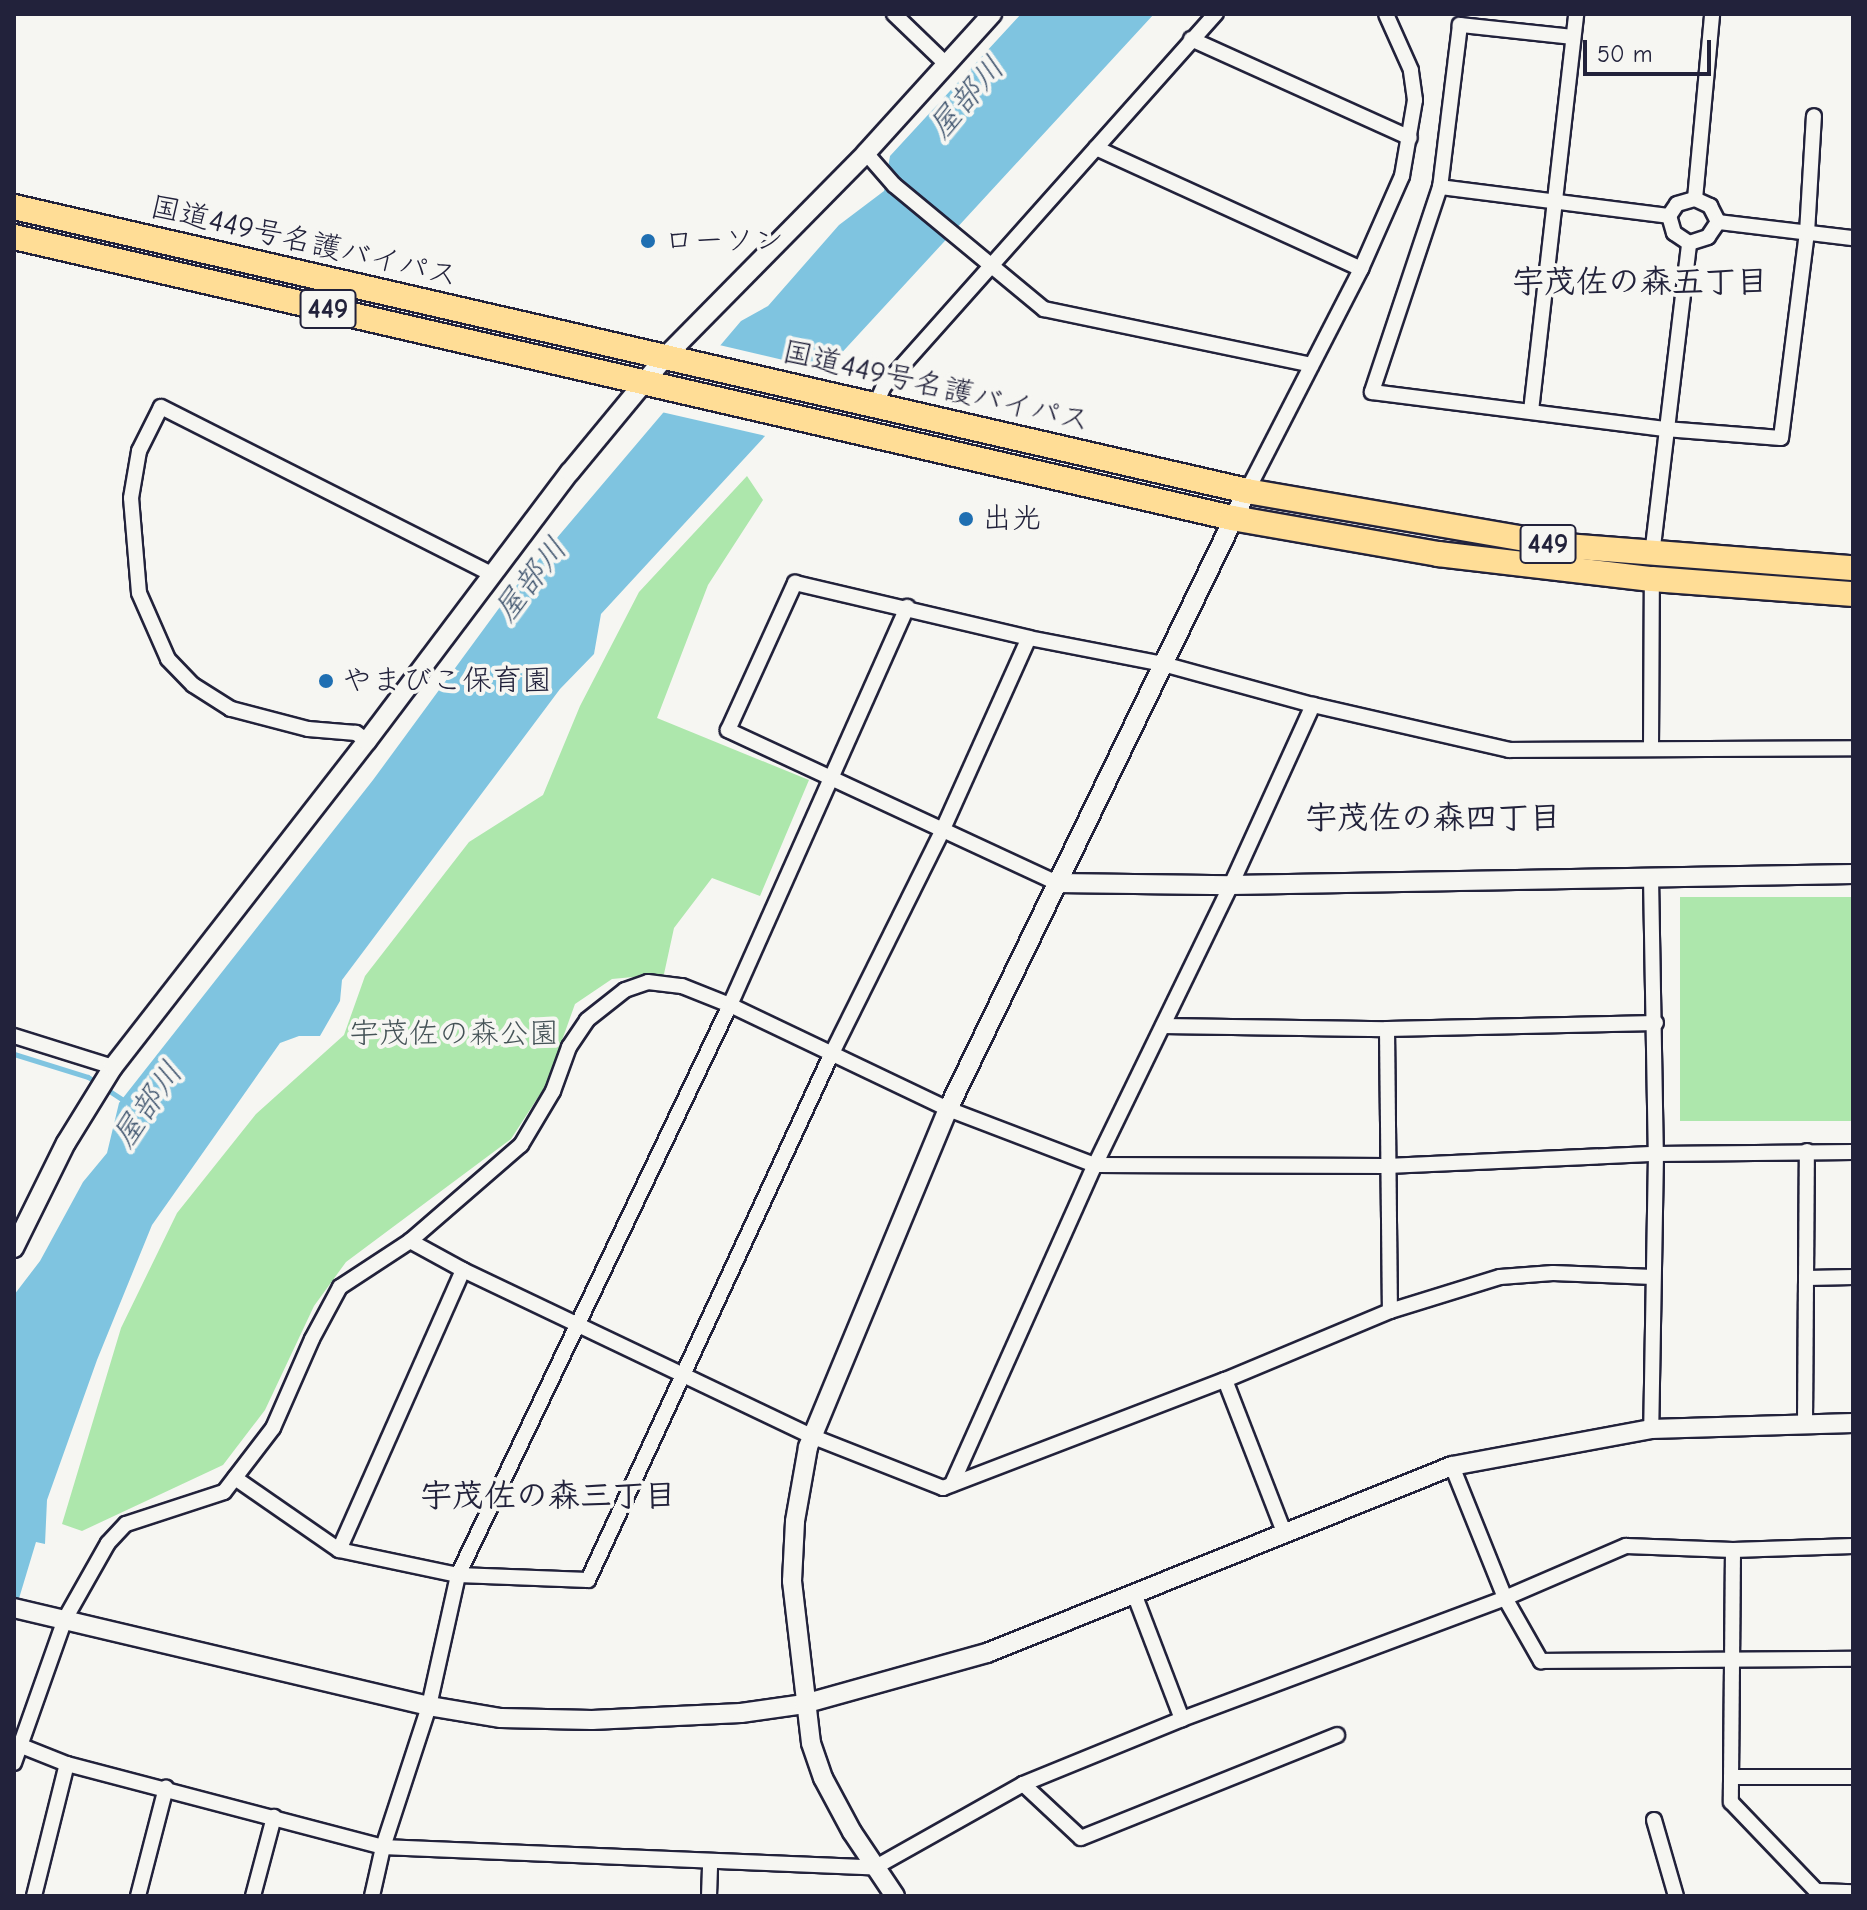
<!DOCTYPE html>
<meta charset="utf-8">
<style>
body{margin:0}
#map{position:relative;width:1867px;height:1910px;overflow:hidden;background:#f6f6f2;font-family:"Comic Neue","Klee One",sans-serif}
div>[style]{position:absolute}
.green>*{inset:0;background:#ade7ac;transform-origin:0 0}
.water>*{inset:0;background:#7fc4e0}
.pier>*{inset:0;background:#f6f6f2}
.stream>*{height:5px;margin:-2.5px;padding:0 2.5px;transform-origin:2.5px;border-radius:2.5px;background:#7fc4e0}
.roads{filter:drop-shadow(2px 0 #22223b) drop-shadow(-2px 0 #22223b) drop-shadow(0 2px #22223b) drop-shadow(0 -2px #22223b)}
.minor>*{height:14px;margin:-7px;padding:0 7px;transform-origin:7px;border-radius:7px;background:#f6f6f2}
.tertiary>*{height:18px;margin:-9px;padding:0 9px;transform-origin:9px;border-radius:9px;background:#f6f6f2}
.trunk>*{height:24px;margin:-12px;padding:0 12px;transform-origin:12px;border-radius:12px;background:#ffdd96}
.dots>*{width:22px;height:22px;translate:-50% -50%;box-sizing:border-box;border:4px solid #f6f6f2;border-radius:50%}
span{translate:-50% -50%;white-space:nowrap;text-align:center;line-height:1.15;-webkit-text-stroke:8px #f6f6f2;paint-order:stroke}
.shield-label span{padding:2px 6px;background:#f6f6f2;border:2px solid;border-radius:6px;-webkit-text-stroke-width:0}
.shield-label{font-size:28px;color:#22223b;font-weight:700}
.poi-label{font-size:30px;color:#22223b}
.left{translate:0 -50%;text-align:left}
.street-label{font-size:30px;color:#22223b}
.park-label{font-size:30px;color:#455357}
.water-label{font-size:32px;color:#3e536d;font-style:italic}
.neighbourhood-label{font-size:32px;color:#22223b;font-weight:700}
.frame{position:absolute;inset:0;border:16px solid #22223b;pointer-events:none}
.scale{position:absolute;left:1583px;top:40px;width:128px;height:36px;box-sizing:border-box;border:4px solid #22223b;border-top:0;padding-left:10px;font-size:24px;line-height:28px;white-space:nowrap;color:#22223b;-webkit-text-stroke:6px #f6f6f2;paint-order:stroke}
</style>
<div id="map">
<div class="green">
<div style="clip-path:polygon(747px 476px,763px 500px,708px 585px,657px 718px,809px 780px,760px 896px,712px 878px,674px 928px,664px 974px,612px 979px,575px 1004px,546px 1085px,511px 1139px,346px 1262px,314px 1306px,265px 1410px,223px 1465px,82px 1531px,62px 1524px,121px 1328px,177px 1213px,256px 1114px,344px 1035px,365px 976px,469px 842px,543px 795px,580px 706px,639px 592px)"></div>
<div style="left:1853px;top:897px;width:224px;height:173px;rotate:90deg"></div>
</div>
<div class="water">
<div style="clip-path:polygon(1021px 14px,1154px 14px,601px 614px,594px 654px,560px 689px,342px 980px,340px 1001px,320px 1036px,299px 1036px,280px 1043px,152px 1225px,97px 1360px,47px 1500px,45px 1544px,36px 1542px,14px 1615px,14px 1295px,40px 1261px,83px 1182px,107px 1153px,119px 1103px,373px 780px,511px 592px,741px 321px,768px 306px,839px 225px,884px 191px,890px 156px)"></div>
</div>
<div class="pier">
<div style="clip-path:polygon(715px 344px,830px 371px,770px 437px,657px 411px)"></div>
</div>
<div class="stream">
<div style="left:14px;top:1054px;width:77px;rotate:17.3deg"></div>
<div style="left:88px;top:1077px;width:45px;rotate:33.3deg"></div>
</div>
<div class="roads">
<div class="minor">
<div style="left:894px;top:14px;width:72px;rotate:43.9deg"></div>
<div style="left:1573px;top:37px;width:114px;rotate:-173.9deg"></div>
<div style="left:1460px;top:25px;width:163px;rotate:97deg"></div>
<div style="left:1440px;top:187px;width:216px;rotate:108.4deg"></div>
<div style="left:1372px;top:392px;width:295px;rotate:7.2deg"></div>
<div style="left:1665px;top:429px;width:116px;rotate:4.4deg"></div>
<div style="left:1781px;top:438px;width:207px;rotate:-82.8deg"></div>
<div style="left:1807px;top:233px;width:117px;rotate:-86.6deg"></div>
<div style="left:1191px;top:39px;width:240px;rotate:24.3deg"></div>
<div style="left:1096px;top:148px;width:291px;rotate:24.5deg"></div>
<div style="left:866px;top:153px;width:43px;rotate:48.8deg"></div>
<div style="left:894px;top:185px;width:195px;rotate:39.6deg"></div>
<div style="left:1044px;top:309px;width:273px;rotate:11.8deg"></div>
<div style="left:1440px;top:187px;width:231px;rotate:7.2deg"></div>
<div style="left:1695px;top:199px;width:186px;rotate:-84.7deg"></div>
<div style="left:1695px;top:199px;width:17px;rotate:25deg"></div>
<div style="left:1710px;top:206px;width:18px;rotate:63deg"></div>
<div style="left:1718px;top:222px;width:18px;rotate:124deg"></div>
<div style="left:1708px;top:237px;width:20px;rotate:162deg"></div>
<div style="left:1689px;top:243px;width:18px;rotate:-146deg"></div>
<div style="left:1674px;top:233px;width:18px;rotate:-106deg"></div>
<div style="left:1669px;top:216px;width:14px;rotate:-56deg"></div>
<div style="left:1677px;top:204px;width:19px;rotate:-16deg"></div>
<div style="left:1718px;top:222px;width:136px;rotate:6.8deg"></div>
<div style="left:875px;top:406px;width:22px;rotate:-66deg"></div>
<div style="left:884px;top:386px;width:499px;rotate:-48.3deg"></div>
<div style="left:1531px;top:411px;width:400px;rotate:-83.5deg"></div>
<div style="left:1247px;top:491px;width:250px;rotate:-62.8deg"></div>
<div style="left:1361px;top:269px;width:102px;rotate:-66.2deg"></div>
<div style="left:1402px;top:176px;width:77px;rotate:-80.3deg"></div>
<div style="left:1415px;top:100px;width:30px;rotate:-98deg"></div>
<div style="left:1411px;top:70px;width:61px;rotate:-114.1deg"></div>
<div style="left:1652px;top:555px;width:314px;rotate:-83.2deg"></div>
<div style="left:367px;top:741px;width:14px;rotate:-144deg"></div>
<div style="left:356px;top:733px;width:48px;rotate:-175.2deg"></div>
<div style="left:308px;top:729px;width:80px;rotate:-165.4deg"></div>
<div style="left:231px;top:709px;width:45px;rotate:-147.7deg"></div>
<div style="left:193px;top:685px;width:36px;rotate:-134deg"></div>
<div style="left:168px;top:659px;width:72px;rotate:-113.7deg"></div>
<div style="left:139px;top:593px;width:95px;rotate:-94.8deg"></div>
<div style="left:131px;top:498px;width:48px;rotate:-80.3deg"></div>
<div style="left:139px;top:451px;width:49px;rotate:-63.4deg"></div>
<div style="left:161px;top:407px;width:372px;rotate:26.8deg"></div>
<div style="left:1651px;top:749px;width:170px;rotate:-89.7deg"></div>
<div style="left:1651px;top:877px;width:277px;rotate:89deg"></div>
<div style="left:1656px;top:1154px;width:275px;rotate:91deg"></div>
<div style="left:1057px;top:883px;width:363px;rotate:-155.1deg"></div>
<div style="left:728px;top:730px;width:162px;rotate:-65.5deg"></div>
<div style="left:795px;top:583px;width:240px;rotate:13.2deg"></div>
<div style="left:1029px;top:638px;width:136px;rotate:11deg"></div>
<div style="left:1163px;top:664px;width:156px;rotate:15.3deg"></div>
<div style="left:1313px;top:705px;width:201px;rotate:12.9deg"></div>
<div style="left:1509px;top:750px;width:344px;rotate:-0.3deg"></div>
<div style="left:1163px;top:1026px;width:224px;rotate:0.8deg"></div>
<div style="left:1387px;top:1029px;width:269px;rotate:-1.3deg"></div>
<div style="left:1387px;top:1029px;width:282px;rotate:89.4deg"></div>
<div style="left:14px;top:1036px;width:104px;rotate:17.4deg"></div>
<div style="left:410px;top:1241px;width:60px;rotate:28.7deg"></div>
<div style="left:463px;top:1270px;width:386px;rotate:25.5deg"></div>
<div style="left:811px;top:1436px;width:142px;rotate:21.5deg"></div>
<div style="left:943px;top:1488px;width:302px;rotate:-21deg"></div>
<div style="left:1225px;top:1380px;width:179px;rotate:-22.7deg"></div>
<div style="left:1390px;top:1311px;width:115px;rotate:-17.2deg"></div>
<div style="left:1500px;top:1277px;width:53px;rotate:-4.3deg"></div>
<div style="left:1553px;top:1273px;width:100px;rotate:2.3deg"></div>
<div style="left:1807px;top:1278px;width:46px;rotate:-1.2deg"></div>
<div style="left:1225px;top:1380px;width:163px;rotate:68.8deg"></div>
<div style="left:1805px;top:1423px;width:272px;rotate:-89.6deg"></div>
<div style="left:1452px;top:1466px;width:142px;rotate:68.1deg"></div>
<div style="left:1505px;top:1598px;width:73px;rotate:60.3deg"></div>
<div style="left:1541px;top:1661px;width:312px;rotate:-0.4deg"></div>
<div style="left:235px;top:1478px;width:126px;rotate:34.7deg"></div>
<div style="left:339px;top:1550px;width:122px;rotate:11.9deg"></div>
<div style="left:458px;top:1575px;width:130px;rotate:2.2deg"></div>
<div style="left:588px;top:1580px;width:581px;rotate:-65.16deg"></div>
<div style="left:832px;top:1053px;width:250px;rotate:-63.6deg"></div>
<div style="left:943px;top:829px;width:209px;rotate:-65.8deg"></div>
<div style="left:952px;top:1484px;width:350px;rotate:-65.9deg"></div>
<div style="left:1095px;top:1165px;width:311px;rotate:-64.1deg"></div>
<div style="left:1231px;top:885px;width:198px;rotate:-65.5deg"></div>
<div style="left:339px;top:1550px;width:306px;rotate:-66.1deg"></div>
<div style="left:1733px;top:1550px;width:252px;rotate:90.5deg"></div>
<div style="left:1731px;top:1802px;width:130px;rotate:46.2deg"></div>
<div style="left:1135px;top:1596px;width:132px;rotate:69.1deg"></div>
<div style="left:19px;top:1745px;width:52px;rotate:21.6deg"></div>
<div style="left:67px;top:1764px;width:327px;rotate:14.7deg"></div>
<div style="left:383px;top:1847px;width:491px;rotate:2.4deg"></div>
<div style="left:874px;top:1868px;width:171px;rotate:-29.4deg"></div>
<div style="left:1023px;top:1784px;width:172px;rotate:-22.2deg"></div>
<div style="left:1182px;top:1719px;width:345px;rotate:-20.5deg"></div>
<div style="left:1505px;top:1598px;width:132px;rotate:-23.3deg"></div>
<div style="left:1626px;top:1546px;width:107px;rotate:2.1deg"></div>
<div style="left:1733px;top:1550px;width:120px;rotate:-1.9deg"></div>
<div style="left:14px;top:1763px;width:153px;rotate:-70.5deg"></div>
<div style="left:65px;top:1619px;width:87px;rotate:-60.5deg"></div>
<div style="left:108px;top:1543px;width:26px;rotate:-47deg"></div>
<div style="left:126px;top:1524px;width:103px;rotate:-18.1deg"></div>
<div style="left:224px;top:1492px;width:81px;rotate:-52.6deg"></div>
<div style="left:273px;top:1428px;width:97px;rotate:-66.3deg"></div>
<div style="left:312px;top:1339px;width:59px;rotate:-61.7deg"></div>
<div style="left:340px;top:1287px;width:84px;rotate:-33.3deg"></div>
<div style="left:410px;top:1241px;width:147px;rotate:-40.9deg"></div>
<div style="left:521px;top:1145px;width:63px;rotate:-59.3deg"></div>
<div style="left:553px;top:1091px;width:47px;rotate:-70deg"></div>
<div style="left:569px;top:1047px;width:32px;rotate:-56deg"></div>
<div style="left:587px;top:1020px;width:48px;rotate:-38.3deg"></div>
<div style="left:625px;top:990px;width:24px;rotate:-19deg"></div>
<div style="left:648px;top:982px;width:34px;rotate:7deg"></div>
<div style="left:682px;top:986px;width:52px;rotate:21.6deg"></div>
<div style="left:730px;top:1005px;width:242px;rotate:25.5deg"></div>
<div style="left:948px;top:1109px;width:157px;rotate:20.9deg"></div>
<div style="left:1095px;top:1165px;width:292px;rotate:0.2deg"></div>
<div style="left:1387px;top:1166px;width:269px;rotate:-2.6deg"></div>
<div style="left:1656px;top:1154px;width:197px;rotate:-0.6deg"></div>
<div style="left:1733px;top:1777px;width:120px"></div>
<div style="left:1023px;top:1784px;width:79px;rotate:43deg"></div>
<div style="left:1081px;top:1838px;width:276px;rotate:-21.9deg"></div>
<div style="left:1654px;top:1820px;width:79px;rotate:73.9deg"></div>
<div style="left:1817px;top:1891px;width:36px;rotate:2deg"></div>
<div style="left:34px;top:1896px;width:136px;rotate:-76deg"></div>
<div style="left:138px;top:1896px;width:112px;rotate:-75.5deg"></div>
<div style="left:253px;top:1896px;width:82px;rotate:-75.1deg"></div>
<div style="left:372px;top:1896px;width:50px;rotate:-77.3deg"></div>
<div style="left:383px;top:1847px;width:148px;rotate:-71.9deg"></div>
<div style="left:429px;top:1706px;width:134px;rotate:-77.5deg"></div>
<div style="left:458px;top:1575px;width:632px;rotate:-64.49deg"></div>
<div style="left:730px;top:1005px;width:436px;rotate:-66deg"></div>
<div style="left:709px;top:1896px;width:33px;rotate:-88deg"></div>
</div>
<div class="tertiary">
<div style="left:1057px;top:883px;width:174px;rotate:0.7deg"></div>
<div style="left:1231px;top:885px;width:622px;rotate:-1.01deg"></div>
<div style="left:14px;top:1248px;width:117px;rotate:-63.7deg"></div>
<div style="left:66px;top:1143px;width:89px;rotate:-58.3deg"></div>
<div style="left:113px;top:1067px;width:413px;rotate:-52.1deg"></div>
<div style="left:367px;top:741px;width:337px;rotate:-53deg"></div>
<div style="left:570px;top:472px;width:149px;rotate:-50.4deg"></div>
<div style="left:665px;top:357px;width:286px;rotate:-45.4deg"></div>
<div style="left:866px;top:153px;width:188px;rotate:-47.8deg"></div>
<div style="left:14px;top:1608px;width:426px;rotate:13.3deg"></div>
<div style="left:429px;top:1706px;width:73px;rotate:9.5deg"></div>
<div style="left:501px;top:1718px;width:91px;rotate:1.3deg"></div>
<div style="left:592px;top:1720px;width:149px;rotate:-2.7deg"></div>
<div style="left:741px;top:1713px;width:64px;rotate:-8.1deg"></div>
<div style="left:804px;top:1704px;width:190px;rotate:-15.6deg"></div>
<div style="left:987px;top:1653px;width:501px;rotate:-21.91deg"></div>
<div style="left:1452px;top:1466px;width:202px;rotate:-10.5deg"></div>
<div style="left:1651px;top:1429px;width:202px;rotate:-1.7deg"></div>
<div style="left:895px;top:1896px;width:77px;rotate:-123.9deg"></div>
<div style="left:852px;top:1832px;width:61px;rotate:-118.2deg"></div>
<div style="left:823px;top:1778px;width:37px;rotate:-109deg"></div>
<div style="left:811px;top:1743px;width:163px;rotate:-96.7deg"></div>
<div style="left:792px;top:1581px;width:60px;rotate:-87.1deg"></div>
<div style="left:795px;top:1521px;width:75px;rotate:-80deg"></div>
<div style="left:808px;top:1447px;width:366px;rotate:-67.5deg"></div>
<div style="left:948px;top:1109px;width:687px;rotate:-64.18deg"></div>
</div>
<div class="trunk">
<div style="left:14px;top:207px;width:1265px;rotate:12.97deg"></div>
<div style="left:1247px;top:491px;width:323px;rotate:9.8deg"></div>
<div style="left:1565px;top:546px;width:289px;rotate:4.4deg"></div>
<div style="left:14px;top:237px;width:1250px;rotate:12.99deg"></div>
<div style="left:1232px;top:518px;width:209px;rotate:9.9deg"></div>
<div style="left:1438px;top:554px;width:215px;rotate:6.7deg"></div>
<div style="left:1652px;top:579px;width:202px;rotate:4.3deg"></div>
</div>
</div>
<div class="dots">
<div style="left:648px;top:241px;background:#1f6fb2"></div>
<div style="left:966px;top:519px;background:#1f6fb2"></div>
<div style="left:326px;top:681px;background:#1f6fb2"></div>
</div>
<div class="shield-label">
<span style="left:328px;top:309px">449</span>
<span style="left:1548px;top:544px">449</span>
</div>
<div class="poi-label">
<span class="left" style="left:664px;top:241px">ローソン</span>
<span class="left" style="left:982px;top:519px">出光</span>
<span class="left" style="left:342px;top:681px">やまびこ保育園</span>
</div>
<div class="street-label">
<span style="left:304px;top:242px;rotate:13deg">国道449号名護バイパス</span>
<span style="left:936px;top:387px;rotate:13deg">国道449号名護バイパス</span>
</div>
<div class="park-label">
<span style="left:454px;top:1034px">宇茂佐の森公園</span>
</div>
<div class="water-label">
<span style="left:967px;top:98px;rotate:-49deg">屋部川</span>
<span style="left:531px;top:580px;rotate:-52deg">屋部川</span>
<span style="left:148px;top:1105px;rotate:-55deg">屋部川</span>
</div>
<div class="neighbourhood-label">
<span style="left:1640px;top:282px">宇茂佐の森五丁目</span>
<span style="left:1433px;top:818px">宇茂佐の森四丁目</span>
<span style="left:548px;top:1496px">宇茂佐の森三丁目</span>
</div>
<div class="frame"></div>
<div class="scale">50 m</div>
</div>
